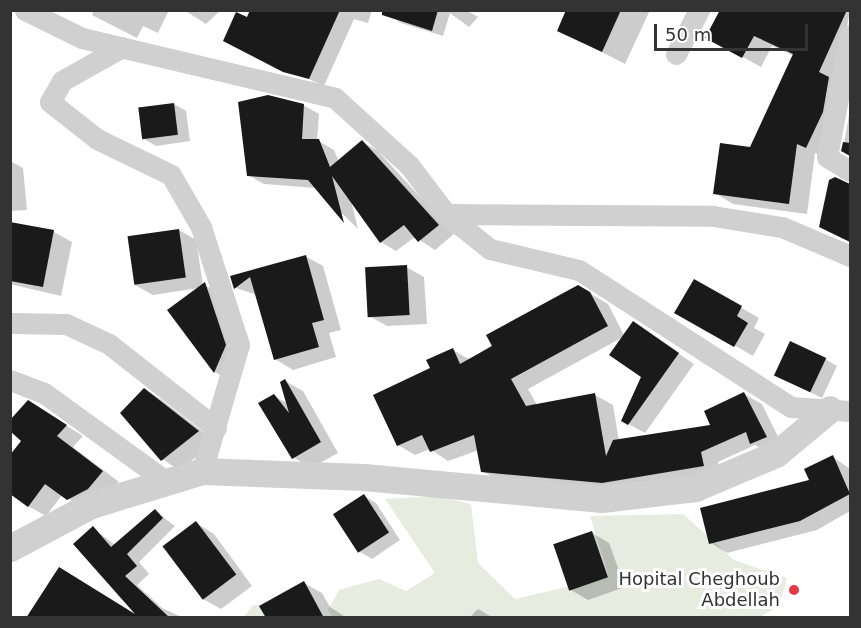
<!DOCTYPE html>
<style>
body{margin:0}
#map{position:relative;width:861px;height:628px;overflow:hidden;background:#fff;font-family:"DejaVu Sans",sans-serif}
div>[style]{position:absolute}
.green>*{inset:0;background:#e6ecdf}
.shadow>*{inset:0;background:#0003}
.building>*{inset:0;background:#1a1a1a;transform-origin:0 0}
.minor>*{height:21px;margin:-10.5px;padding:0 10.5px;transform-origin:10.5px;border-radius:10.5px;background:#d0d0d0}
.tertiary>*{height:27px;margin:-13.5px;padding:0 13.5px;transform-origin:13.5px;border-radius:13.5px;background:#d0d0d0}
.dots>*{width:16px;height:16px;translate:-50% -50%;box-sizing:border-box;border:3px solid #fff;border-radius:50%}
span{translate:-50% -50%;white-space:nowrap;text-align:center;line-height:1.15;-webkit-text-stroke:6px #fff;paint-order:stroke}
.poi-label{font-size:18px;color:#333}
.right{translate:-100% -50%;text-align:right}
.frame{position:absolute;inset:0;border:12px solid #333;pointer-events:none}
.scale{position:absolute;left:654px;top:24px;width:154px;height:27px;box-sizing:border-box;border:3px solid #333;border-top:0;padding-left:8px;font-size:18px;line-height:21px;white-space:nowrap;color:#333;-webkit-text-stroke:4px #fff;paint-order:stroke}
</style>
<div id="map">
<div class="green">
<div style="clip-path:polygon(440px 496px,471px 504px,478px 563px,515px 599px,609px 577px,590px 516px,683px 514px,734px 560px,787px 578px,779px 606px,760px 617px,333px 618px,328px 610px,339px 590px,379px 579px,406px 591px,435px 573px,385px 499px)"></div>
<div style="clip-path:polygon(253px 605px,282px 607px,290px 618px,243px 618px)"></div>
</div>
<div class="shadow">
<div style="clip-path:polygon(94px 10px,169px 10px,158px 33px,143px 26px,137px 38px,92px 15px)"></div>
<div style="clip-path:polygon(184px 10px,221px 10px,206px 24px)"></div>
<div style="clip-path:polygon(312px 10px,372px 10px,368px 23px,354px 19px,324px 86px,240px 48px,248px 20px)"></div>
<div style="clip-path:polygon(392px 10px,466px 10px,478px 17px,469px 27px,450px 13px,443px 36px,401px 23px,390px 16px)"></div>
<div style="clip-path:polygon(568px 10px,650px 10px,625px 64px,559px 30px)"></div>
<div style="clip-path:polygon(720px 10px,850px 10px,824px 157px,815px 153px,807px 214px,733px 204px,715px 193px,751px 149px,794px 56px,772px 46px,761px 67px,707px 37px)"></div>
<div style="clip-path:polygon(174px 104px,186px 111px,190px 141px,156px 146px,144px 139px)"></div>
<div style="clip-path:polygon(303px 105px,319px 114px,317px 140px,334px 150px,339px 162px,363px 142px,378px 151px,454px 234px,435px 250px,415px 237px,396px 251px,381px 242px,351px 200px,358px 229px,316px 188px,264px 184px,248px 175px)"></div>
<div style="clip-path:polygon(850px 109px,850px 155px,843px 150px)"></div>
<div style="clip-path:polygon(10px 161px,23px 168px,27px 210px,10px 211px)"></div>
<div style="clip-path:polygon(830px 182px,850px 185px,850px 242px,838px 236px)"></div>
<div style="clip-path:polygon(10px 223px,54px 232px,72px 242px,61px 296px,10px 284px)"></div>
<div style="clip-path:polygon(179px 230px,196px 240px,203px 285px,223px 293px,232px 382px,215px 372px,169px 311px,199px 288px,153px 295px,135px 285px)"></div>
<div style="clip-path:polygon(305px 256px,323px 266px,341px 330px,329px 333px,336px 357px,293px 370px,275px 359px,257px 295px,236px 288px,232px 277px)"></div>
<div style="clip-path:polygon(406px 267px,424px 277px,427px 324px,387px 326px,369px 316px)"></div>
<div style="clip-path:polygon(695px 281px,759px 318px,754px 328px,765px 334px,753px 356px,677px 312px)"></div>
<div style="clip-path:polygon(578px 286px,608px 304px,624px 335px,633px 323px,694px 364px,645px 433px,623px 421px,643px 376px,623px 337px,528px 389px,537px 405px,595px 395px,613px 405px,619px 441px,712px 426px,744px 394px,762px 404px,783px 447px,769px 453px,755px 445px,718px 462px,720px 476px,620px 492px,500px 481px,482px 471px,479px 450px,448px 461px,430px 449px,415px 455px,398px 445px,432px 369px,453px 350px,470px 360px)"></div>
<div style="clip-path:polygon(825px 359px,837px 366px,822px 398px,787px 381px)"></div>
<div style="clip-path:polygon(285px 381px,303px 391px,338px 453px,311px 468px,293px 457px,274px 396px,287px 403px)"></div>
<div style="clip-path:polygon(145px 390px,162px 400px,216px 442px,179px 470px,162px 459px)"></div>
<div style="clip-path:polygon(46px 413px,83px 436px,73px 447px,119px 482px,86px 509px,62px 495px,46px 516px,28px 506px)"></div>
<div style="clip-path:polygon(833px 457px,850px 469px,850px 511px,817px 530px,727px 553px,711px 543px,811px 481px)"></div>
<div style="clip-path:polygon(364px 496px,376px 503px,400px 540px,372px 559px,360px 552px)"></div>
<div style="clip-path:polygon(155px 511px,175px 526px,139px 562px,149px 574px,137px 585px,162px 608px,184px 618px,140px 618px,93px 528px,115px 545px)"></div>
<div style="clip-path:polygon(196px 523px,214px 534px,252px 586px,221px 609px,203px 599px)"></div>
<div style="clip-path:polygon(592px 533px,609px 543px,625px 587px,588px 600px,571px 590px)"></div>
<div style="clip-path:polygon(304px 583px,322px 593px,330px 607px,347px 618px,267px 618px)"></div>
<div style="clip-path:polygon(478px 609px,490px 616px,492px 618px,469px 618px)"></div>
</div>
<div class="building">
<div style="clip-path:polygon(250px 10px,340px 10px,309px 79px,283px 72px,223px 41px,236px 12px,247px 17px)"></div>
<div style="clip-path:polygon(382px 10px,438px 10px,432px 31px,382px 15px)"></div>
<div style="clip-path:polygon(566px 10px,621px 10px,602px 52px,557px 31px)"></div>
<div style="clip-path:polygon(720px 10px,847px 10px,819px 72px,829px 77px,823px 112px,806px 148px,797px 144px,789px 204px,713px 194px,720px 143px,750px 147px,793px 54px,754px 36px,742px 58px,705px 38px)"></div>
<div style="clip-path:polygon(268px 95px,304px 104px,302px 139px,319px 139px,330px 167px,362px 140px,439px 225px,418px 242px,404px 225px,380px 243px,332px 176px,344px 223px,308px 180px,247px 176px,238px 102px)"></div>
<div style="left:174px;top:103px;width:32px;height:36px;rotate:83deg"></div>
<div style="clip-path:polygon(843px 142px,850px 143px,850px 156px,841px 151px)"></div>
<div style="clip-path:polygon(835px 177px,850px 184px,850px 242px,819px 227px,829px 180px)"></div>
<div style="clip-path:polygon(10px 222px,54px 230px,43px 287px,10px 281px)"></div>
<div style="left:179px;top:229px;width:49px;height:52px;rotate:82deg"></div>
<div style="clip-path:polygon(306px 255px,324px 320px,312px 323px,319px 347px,274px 360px,250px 277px,234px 289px,230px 276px)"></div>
<div style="left:407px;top:265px;width:50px;height:42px;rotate:87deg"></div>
<div style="clip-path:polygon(694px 279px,742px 306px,737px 316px,748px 323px,734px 347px,674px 313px)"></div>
<div style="clip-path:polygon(205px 282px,226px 345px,214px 373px,167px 310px)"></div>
<div style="clip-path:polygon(578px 285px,590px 292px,608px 326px,511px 379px,526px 406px,595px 393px,606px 456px,613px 440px,710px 425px,704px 411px,744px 392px,767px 437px,750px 444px,746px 432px,701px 452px,704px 466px,602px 483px,481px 472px,474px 435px,430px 452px,422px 435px,397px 446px,373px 395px,430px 368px,426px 360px,453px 348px,460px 364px,492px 346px,486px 335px)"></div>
<div style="clip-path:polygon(633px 321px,679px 353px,628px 425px,621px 421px,641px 377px,609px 355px)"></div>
<div style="left:790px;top:341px;width:40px;height:38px;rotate:25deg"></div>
<div style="clip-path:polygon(285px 379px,321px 442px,292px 459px,258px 403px,274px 394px,289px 413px,280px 382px)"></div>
<div style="clip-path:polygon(144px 388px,199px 431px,161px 461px,120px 413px)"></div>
<div style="clip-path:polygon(28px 400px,67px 425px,57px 436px,103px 471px,88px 489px,67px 500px,45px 484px,28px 507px,10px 494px,10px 455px,21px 441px,10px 431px,10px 420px)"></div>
<div style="clip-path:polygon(833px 455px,850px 494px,800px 521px,709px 544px,700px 508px,809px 480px,804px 469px)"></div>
<div style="left:364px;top:494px;width:46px;height:37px;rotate:57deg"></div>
<div style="clip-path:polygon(155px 509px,163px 518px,127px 554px,137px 566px,125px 576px,170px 618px,26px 618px,59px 567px,135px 614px,73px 544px,93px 526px,111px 547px)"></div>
<div style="left:196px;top:521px;width:67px;height:42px;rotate:53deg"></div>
<div style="left:592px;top:531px;width:49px;height:41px;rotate:71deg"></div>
<div style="clip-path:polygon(304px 581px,324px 618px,266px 618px,259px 606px)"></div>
</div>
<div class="minor">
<div style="left:25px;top:10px;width:64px;rotate:26.2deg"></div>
<div style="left:82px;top:38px;width:260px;rotate:13.3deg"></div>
<div style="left:335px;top:98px;width:100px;rotate:42.2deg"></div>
<div style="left:409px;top:165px;width:61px;rotate:52.9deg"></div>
<div style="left:446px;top:214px;width:56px;rotate:38.5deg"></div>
<div style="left:490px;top:249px;width:91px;rotate:13.3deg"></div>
<div style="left:579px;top:270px;width:252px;rotate:32.9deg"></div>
<div style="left:791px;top:407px;width:59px;rotate:3.9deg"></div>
<div style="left:850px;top:35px;width:124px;rotate:100.7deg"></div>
<div style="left:827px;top:157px;width:27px;rotate:31deg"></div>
<div style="left:122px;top:47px;width:69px;rotate:150.5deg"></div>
<div style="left:62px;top:81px;width:24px;rotate:120deg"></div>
<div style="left:50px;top:102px;width:60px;rotate:38.2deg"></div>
<div style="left:97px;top:139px;width:82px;rotate:25.9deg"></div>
<div style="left:171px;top:175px;width:60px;rotate:60deg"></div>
<div style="left:201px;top:227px;width:124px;rotate:72.1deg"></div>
<div style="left:239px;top:345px;width:131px;rotate:106.4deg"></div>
<div style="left:676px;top:54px;width:50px;rotate:-62.4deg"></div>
<div style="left:446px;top:214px;width:267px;rotate:0.4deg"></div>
<div style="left:713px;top:216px;width:70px;rotate:9.1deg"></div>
<div style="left:782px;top:227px;width:74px;rotate:23.1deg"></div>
<div style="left:10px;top:323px;width:56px;rotate:1deg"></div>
<div style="left:66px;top:324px;width:47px;rotate:24.9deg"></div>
<div style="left:109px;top:344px;width:136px;rotate:38.1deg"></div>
<div style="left:10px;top:380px;width:36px;rotate:21deg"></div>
<div style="left:44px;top:393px;width:152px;rotate:35.9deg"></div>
</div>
<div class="tertiary">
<div style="left:10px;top:548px;width:92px;rotate:-28deg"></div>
<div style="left:91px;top:505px;width:116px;rotate:-17deg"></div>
<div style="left:202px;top:471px;width:162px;rotate:2.1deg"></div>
<div style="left:364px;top:477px;width:239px;rotate:5.3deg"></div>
<div style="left:602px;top:499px;width:94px;rotate:-6.7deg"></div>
<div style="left:695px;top:488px;width:88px;rotate:-22.8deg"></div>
<div style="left:776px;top:454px;width:70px;rotate:-39.8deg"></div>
</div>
<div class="dots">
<div style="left:794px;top:590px;background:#e63946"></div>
</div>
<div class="poi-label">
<span class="right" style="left:780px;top:590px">Hopital Cheghoub<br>Abdellah</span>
</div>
<div class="frame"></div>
<div class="scale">50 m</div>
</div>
